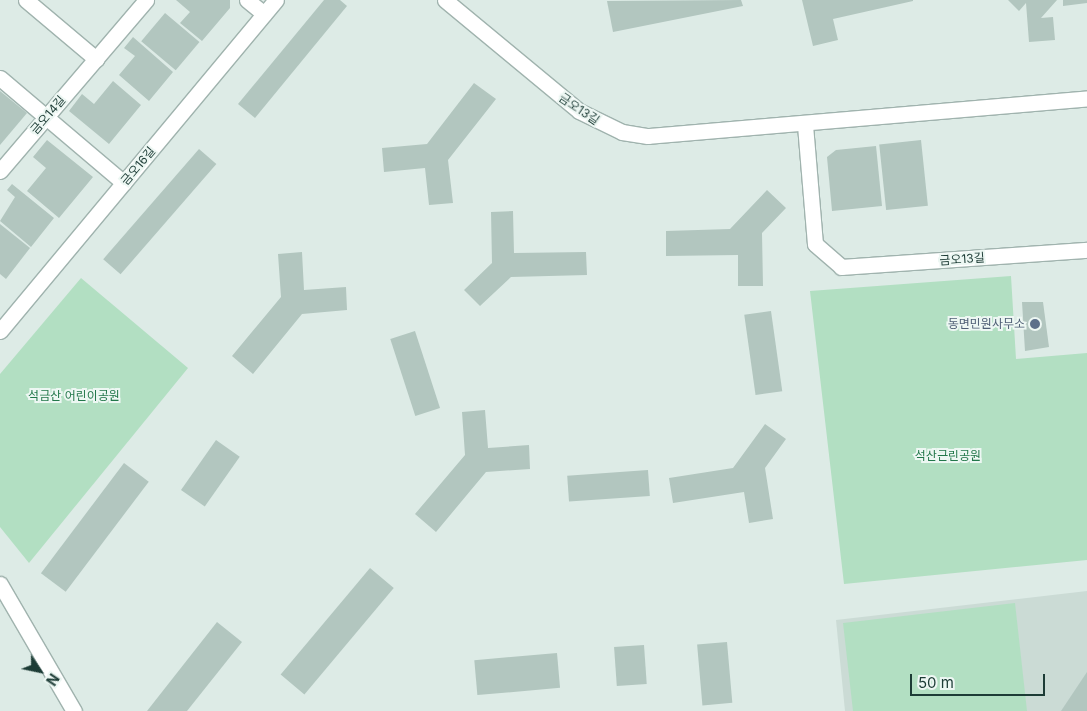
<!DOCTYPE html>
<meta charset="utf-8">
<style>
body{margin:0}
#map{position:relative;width:1087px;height:711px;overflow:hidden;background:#ddebe6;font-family:Inter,"Noto Sans KR",sans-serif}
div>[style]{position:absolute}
.built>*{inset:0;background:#cbdbd5}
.green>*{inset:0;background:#b2dfc2}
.building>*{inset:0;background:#b2c6bf;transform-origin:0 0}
.roads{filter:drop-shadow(1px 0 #a0b3ae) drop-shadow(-1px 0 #a0b3ae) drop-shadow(0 1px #a0b3ae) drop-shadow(0 -1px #a0b3ae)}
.pedestrian>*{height:15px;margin:-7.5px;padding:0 7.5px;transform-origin:7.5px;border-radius:7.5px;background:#fff}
.minor>*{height:15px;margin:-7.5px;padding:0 7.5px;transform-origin:7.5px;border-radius:7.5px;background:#fff}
.dots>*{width:14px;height:14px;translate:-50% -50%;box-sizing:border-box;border:2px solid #edf7f3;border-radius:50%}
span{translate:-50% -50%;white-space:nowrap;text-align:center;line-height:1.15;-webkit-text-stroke:4px #edf7f3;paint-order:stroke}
.street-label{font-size:12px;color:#1d3c36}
.service-label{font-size:12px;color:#4e5e75}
.right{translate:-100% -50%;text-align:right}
.park-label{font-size:12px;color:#22774a}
.north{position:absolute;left:15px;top:646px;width:50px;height:50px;-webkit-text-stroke:4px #edf7f3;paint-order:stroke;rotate:124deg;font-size:14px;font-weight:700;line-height:20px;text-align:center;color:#1d3c36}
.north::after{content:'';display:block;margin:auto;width:18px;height:22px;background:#1d3c36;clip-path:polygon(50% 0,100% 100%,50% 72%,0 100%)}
.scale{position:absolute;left:910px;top:674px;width:135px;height:22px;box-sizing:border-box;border:2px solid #1d3c36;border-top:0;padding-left:6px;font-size:15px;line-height:18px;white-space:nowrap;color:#1d3c36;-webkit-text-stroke:4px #edf7f3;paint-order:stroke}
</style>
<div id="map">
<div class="built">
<div style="clip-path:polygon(1087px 591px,1087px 711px,845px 711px,836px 620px)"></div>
</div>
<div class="green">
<div style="clip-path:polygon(1011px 276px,1016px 359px,1087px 353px,1087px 560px,844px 584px,810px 291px)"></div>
<div style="clip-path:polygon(81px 278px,188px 368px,29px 563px,0 527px,0 374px)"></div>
<div style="clip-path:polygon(1015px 603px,1027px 711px,853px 711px,843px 623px)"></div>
</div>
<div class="building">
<div style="clip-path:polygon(176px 0,230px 0,230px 8px,202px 41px,180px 23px,190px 12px)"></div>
<div style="clip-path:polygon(324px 0,340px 0,347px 6px,255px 118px,238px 104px)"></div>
<div style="clip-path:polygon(741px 0,743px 6px,613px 32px,607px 1px)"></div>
<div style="clip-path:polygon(802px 0,913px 0,913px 1px,833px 19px,838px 40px,813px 46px)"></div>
<div style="clip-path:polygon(1008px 0,1057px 0,1041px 18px,1053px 17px,1055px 40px,1029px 42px,1026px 3px,1019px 11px)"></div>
<div style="clip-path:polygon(1063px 0,1087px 0,1087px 3px,1063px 6px)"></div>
<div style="left:165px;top:13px;width:45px;height:37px;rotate:40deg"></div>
<div style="clip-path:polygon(133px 37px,173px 72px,149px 101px,119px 75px,135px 56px,124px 48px)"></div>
<div style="clip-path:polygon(113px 81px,141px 105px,109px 144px,69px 111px,82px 94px,94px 104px)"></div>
<div style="clip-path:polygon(474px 83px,496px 99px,448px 160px,453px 203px,429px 205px,425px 168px,384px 172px,382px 148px,427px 144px)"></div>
<div style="clip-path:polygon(0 91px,27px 113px,0 145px)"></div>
<div style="clip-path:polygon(47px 140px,93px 177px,59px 218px,27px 191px,46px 168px,33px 157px)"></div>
<div style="left:921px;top:140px;width:66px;height:42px;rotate:84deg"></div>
<div style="clip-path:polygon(876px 146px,882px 206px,832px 211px,827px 157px,836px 150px)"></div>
<div style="left:199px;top:149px;width:23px;height:146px;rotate:41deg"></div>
<div style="clip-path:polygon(12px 184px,54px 218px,31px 247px,0 221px,15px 197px,7px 190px)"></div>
<div style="clip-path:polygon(767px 190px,786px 208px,762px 233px,763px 286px,738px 286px,738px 255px,666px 256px,666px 231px,730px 229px)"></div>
<div style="clip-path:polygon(513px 211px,514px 253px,586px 252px,587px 275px,511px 277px,480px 306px,464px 290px,492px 263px,491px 212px)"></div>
<div style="clip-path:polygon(0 224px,30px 248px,6px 279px,0 274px)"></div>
<div style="clip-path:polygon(302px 252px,304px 290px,346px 287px,347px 310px,302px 314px,253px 374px,232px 356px,281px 297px,278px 254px)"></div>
<div style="clip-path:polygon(1022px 302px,1043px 302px,1049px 347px,1025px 351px)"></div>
<div style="left:771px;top:311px;width:81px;height:27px;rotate:82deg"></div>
<div style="left:415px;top:331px;width:81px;height:26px;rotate:72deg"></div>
<div style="clip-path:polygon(485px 410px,488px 448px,529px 445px,530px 469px,486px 472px,436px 532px,415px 514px,465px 455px,462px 412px)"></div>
<div style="clip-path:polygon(765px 424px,786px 439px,765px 468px,773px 519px,749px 523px,744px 492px,673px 503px,669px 478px,733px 468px)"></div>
<div style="left:216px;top:440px;width:29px;height:61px;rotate:35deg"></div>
<div style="left:124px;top:463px;width:31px;height:138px;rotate:37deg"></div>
<div style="left:648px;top:470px;width:26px;height:81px;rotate:86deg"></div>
<div style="left:370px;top:568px;width:31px;height:139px;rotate:40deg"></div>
<div style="clip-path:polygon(217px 622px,242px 642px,187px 711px,147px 711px)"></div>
<div style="left:727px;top:642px;width:61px;height:30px;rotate:85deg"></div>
<div style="left:644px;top:645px;width:39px;height:30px;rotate:86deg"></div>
<div style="left:557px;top:653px;width:35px;height:83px;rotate:85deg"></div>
<div style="clip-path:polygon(1087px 672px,1087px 711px,1061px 711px)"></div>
</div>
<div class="roads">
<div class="pedestrian">
<div style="left:0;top:78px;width:162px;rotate:40.3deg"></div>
</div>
<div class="minor">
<div style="left:26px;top:0;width:92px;rotate:40.1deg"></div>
<div style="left:247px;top:0;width:22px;rotate:39deg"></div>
<div style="left:445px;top:0;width:174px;rotate:39.6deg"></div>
<div style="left:579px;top:111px;width:48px;rotate:26deg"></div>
<div style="left:622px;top:132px;width:26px;rotate:9deg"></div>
<div style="left:648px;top:136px;width:441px;rotate:-4.9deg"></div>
<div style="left:805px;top:125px;width:119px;rotate:85.2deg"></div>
<div style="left:815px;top:244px;width:35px;rotate:41deg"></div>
<div style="left:841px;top:267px;width:247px;rotate:-4deg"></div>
<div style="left:0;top:171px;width:225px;rotate:-49.5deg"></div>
<div style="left:0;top:331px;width:431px;rotate:-50.2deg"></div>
<div style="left:0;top:584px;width:147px;rotate:59.8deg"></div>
</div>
</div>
<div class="dots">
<div style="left:1035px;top:324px;background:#5c6f8a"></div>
</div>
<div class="street-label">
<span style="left:579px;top:109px;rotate:34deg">금오13길</span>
<span style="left:48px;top:115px;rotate:-49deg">금오14길</span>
<span style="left:138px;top:166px;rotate:-50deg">금오16길</span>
<span style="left:962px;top:259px;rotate:-4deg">금오13길</span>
</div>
<div class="service-label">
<span class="right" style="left:1025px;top:324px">동면민원사무소</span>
</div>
<div class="park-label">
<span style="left:74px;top:396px">석금산 어린이공원</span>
<span style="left:948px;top:456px">석산근린공원</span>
</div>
<div class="north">N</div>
<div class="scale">50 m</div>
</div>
